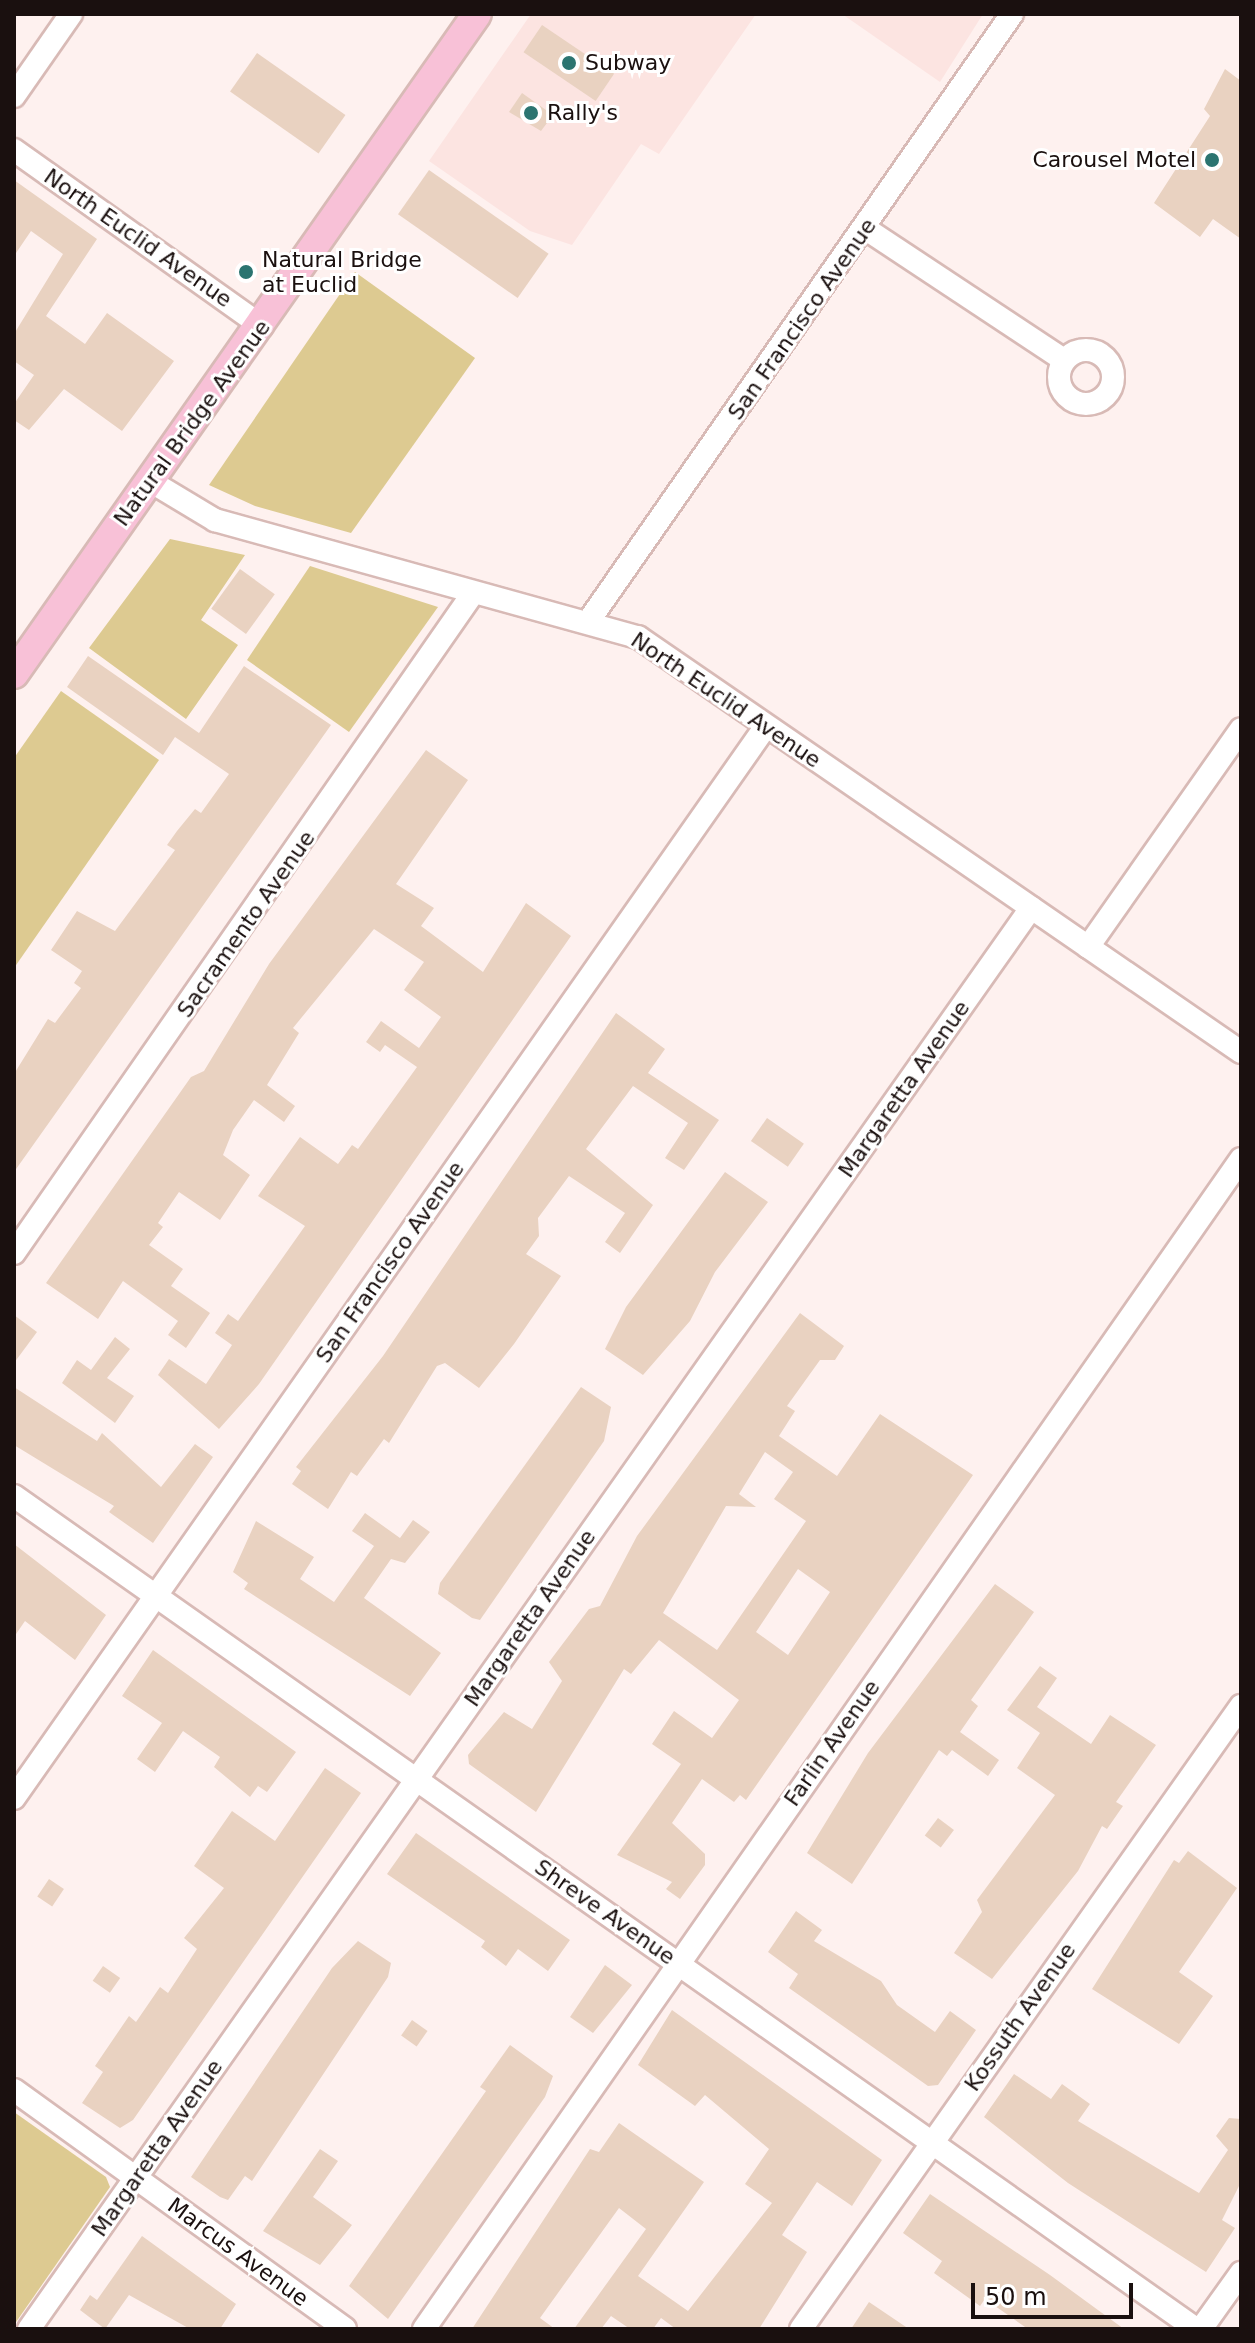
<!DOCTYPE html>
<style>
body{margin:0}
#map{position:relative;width:1255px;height:2343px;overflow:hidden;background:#fef1ef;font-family:"DejaVu Sans",sans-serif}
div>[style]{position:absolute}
.built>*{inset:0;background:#fce4e1}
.green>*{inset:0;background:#ddca91}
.building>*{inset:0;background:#e9d2c1;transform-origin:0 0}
.roads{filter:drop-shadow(2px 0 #d8bab6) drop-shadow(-2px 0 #d8bab6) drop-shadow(0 2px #d8bab6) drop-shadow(0 -2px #d8bab6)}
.minor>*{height:22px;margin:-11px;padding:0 11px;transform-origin:11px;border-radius:11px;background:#fff}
.minor>.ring{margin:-11px;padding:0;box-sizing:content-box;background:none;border:22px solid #fff;border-radius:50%}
.major>*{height:28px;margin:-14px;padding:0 14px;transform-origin:14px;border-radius:14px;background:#f8c1d7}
.dots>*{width:22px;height:22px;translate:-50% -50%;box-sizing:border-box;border:4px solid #fff;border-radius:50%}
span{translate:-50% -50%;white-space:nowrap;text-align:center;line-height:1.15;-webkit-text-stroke:6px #fff;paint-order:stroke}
.poi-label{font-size:22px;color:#1a100f}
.left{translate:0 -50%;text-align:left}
.right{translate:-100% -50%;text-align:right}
.street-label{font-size:22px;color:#1a100f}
.frame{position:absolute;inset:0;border:16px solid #1a100f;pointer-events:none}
.scale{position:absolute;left:971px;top:2283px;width:162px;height:36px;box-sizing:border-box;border:4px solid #1a100f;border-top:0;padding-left:10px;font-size:24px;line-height:28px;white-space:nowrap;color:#1a100f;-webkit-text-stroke:6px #fff;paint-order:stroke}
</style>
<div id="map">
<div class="built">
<div style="clip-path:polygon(531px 14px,756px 14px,659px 154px,641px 144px,572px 245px,530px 231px,429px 161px)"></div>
<div style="clip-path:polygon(842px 14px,983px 14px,940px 82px)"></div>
</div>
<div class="green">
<div style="clip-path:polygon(355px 272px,475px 358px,351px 533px,255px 506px,209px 485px)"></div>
<div style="clip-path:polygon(170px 539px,245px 555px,201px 620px,238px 645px,186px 719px,89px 648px)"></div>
<div style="clip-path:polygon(310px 566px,438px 607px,349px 732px,247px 660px)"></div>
<div style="clip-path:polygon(61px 691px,159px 760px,14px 968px,14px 758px)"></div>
<div style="clip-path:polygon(14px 2112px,106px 2177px,110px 2187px,14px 2325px)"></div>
</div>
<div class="building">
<div style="left:542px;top:25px;width:87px;height:33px;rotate:34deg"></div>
<div style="left:257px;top:53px;width:108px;height:47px;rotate:35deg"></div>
<div style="clip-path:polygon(1225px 69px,1241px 81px,1241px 239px,1213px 219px,1200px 237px,1154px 203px,1210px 116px,1204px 109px)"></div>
<div style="clip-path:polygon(522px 93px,553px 115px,541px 131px,509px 112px)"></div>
<div style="left:429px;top:170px;width:146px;height:54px;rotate:35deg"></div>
<div style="clip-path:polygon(14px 180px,97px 239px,46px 316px,85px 344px,107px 313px,174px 361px,122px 431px,64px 389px,29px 430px,14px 420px,14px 404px,34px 375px,14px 361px,14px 334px,63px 254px,31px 231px,14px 256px)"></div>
<div style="left:240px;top:569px;width:43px;height:49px;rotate:36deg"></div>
<div style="clip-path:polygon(88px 656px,199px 733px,244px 666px,331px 725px,14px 1172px,14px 1074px,48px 1019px,55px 1023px,81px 988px,74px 983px,82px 971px,51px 950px,77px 911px,115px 931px,175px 850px,167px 845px,177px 831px,195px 809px,201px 813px,229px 774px,175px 737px,163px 755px,67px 687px)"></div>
<div style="clip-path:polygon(426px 750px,468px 780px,396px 884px,434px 908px,421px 926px,483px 972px,526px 903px,571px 936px,259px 1384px,219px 1429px,158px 1375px,169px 1359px,206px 1384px,232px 1345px,215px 1333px,228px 1314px,238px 1321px,305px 1226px,258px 1196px,300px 1137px,338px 1164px,352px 1145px,358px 1149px,417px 1067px,385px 1045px,380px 1052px,366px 1042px,381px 1021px,419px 1048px,441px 1017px,404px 990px,424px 962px,374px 929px,293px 1028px,299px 1033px,267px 1085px,295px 1106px,284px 1122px,254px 1100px,233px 1130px,223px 1155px,250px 1175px,220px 1220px,179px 1192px,158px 1223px,163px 1227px,149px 1245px,183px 1269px,171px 1286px,210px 1313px,186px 1348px,168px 1335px,178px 1321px,123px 1281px,98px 1319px,46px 1283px,191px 1077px,204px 1071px,269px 964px)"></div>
<div style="clip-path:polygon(616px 1013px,665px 1049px,648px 1073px,719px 1120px,684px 1170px,665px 1158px,688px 1123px,633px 1086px,586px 1149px,653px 1205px,620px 1253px,605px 1242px,625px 1213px,569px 1176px,538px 1218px,539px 1236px,526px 1254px,561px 1276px,514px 1344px,479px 1388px,445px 1363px,437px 1366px,389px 1443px,384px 1439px,357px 1476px,351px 1472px,328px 1509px,292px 1484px,301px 1471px,296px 1467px,383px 1356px)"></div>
<div style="left:767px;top:1118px;width:45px;height:28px;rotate:35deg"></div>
<div style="clip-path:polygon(725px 1172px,768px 1202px,715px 1272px,690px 1321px,643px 1375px,605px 1349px,626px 1307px)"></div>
<div style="clip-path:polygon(evenodd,800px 1313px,844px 1346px,835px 1360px,820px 1360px,787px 1406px,795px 1411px,779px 1436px,837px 1476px,880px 1414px,973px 1475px,746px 1800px,740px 1795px,734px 1802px,702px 1779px,672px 1823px,705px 1854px,705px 1865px,680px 1899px,666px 1889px,672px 1882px,617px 1855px,681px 1764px,652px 1744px,674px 1711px,712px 1738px,739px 1700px,659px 1640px,631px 1674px,624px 1669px,536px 1812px,469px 1764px,468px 1755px,504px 1712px,532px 1729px,562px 1681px,549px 1662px,589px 1609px,600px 1606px,637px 1536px,800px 1313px,765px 1452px,793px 1472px,774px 1499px,806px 1521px,717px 1650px,663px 1613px,726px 1506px,756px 1507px,739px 1494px,765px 1452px,800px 1313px,798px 1569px,830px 1592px,788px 1655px,756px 1632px,798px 1569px)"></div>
<div style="clip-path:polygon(14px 1315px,37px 1332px,14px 1363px)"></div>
<div style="clip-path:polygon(115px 1337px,130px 1349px,107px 1378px,134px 1396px,115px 1423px,62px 1383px,77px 1360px,91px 1370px)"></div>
<div style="clip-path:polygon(14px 1387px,97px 1441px,102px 1433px,161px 1487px,195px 1444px,213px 1457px,153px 1543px,109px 1512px,114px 1506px,14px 1445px)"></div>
<div style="clip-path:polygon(581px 1387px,611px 1407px,604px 1441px,480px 1620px,472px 1618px,438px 1594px,440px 1583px)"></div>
<div style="clip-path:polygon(365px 1513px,400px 1538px,413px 1520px,430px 1532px,405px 1563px,391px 1559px,364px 1598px,441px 1653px,410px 1696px,244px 1589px,248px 1583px,233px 1572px,256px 1521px,314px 1557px,300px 1579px,334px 1602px,374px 1546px,352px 1531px)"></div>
<div style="clip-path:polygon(14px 1544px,106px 1615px,75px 1660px,25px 1621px,14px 1637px)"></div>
<div style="clip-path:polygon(995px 1584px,1034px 1612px,971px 1700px,978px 1706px,960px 1732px,999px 1760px,988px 1776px,952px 1750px,947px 1756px,939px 1750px,852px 1884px,807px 1853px,868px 1753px)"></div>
<div style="clip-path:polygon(153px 1650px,296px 1752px,267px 1792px,258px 1786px,250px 1797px,214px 1767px,220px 1757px,183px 1731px,155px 1772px,137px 1759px,162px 1723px,122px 1696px)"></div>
<div style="clip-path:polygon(1040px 1666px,1057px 1678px,1037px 1707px,1091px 1744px,1110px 1715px,1156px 1745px,1116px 1802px,1123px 1806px,1107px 1829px,1102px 1826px,1078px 1871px,992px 1979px,954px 1953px,982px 1912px,977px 1900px,1055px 1795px,1017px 1768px,1040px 1733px,1007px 1710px)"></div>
<div style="clip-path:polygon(325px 1768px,361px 1793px,133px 2120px,120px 2128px,82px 2103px,103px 2072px,95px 2066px,129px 2016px,136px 2022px,160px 1987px,168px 1993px,197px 1949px,184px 1938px,224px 1888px,194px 1866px,232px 1811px,275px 1841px)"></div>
<div style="left:938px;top:1818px;width:20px;height:22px;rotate:37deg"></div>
<div style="clip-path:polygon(416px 1833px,570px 1940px,548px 1971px,518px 1949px,506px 1966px,481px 1947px,485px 1941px,387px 1874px)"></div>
<div style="clip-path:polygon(1188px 1851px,1237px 1888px,1179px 1972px,1213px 1996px,1179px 2044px,1092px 1989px,1174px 1860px,1179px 1863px)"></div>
<div style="left:49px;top:1879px;width:18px;height:21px;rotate:34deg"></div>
<div style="clip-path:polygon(796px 1911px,822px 1930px,814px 1941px,881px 1981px,897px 2005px,935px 2032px,950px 2011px,976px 2030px,938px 2085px,928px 2086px,789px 1988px,798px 1974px,768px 1952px)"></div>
<div style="clip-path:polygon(358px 1941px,391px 1963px,388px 1977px,252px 2181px,245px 2176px,228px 2200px,220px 2197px,191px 2177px,332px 1968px)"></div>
<div style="clip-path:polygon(605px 1965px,632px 1985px,593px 2033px,570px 2017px)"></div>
<div style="left:103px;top:1966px;width:21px;height:18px;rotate:35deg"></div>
<div style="clip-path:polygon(672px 2010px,882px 2160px,852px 2206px,817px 2182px,782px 2235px,807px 2252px,759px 2329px,676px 2329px,661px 2318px,653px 2329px,630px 2329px,611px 2316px,601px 2329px,574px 2329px,646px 2229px,619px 2208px,540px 2318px,555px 2329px,472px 2329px,590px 2149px,599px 2152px,619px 2123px,704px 2182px,638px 2276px,688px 2311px,772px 2203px,745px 2184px,769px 2149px,705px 2095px,695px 2106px,638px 2065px)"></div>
<div style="left:412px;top:2020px;width:19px;height:19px;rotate:35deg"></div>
<div style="clip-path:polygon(510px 2045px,553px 2076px,545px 2097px,388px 2319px,349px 2286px,486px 2091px,480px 2087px)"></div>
<div style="clip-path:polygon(1014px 2074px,1051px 2099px,1062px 2084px,1090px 2104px,1078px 2121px,1199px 2193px,1228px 2150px,1216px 2136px,1229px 2118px,1241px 2119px,1241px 2182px,1222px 2220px,1235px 2228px,1206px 2272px,1068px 2183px,984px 2117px)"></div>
<div style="clip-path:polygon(320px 2149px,338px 2161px,313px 2197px,352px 2225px,320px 2265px,263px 2231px)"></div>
<div style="clip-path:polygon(930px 2194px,1050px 2275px,1124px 2329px,1028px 2329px,985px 2299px,980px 2306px,934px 2273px,942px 2261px,903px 2233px)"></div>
<div style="clip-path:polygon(142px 2236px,236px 2304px,220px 2329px,190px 2329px,129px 2295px,105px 2329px,80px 2310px,90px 2295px,97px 2300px)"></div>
<div style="clip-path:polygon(869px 2302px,909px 2329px,851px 2329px)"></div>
</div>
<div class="roads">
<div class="minor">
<div style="left:14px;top:96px;width:100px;rotate:-55.2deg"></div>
<div style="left:14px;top:150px;width:304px;rotate:35.4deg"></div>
<div style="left:866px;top:229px;width:237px;rotate:33.5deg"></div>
<div class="ring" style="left:1059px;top:350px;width:32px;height:32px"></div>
<div style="left:150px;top:481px;width:76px;rotate:31deg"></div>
<div style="left:215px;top:520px;width:439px;rotate:15.5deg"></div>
<div style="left:638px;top:637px;width:732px;rotate:34.54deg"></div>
<div style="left:588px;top:622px;width:741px;rotate:-55.11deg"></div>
<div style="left:1088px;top:947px;width:266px;rotate:-54.9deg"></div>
<div style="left:14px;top:1253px;width:804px;rotate:-55.18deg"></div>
<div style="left:14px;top:1496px;width:1446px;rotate:35.17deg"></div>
<div style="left:14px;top:1798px;width:1309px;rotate:-54.95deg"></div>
<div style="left:14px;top:2090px;width:408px;rotate:35.8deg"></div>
<div style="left:29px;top:2329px;width:1739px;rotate:-54.81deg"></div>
<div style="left:424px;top:2329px;width:1427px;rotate:-55.07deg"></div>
<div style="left:801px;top:2329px;width:763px;rotate:-54.77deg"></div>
<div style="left:1201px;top:2329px;width:69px;rotate:-54.5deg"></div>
</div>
<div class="major">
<div style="left:14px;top:674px;width:806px;rotate:-54.95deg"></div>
</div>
</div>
<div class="dots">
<div style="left:569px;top:63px;background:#2b7470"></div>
<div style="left:531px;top:113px;background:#2b7470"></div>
<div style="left:1212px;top:160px;background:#2b7470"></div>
<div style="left:246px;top:272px;background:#2b7470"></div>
</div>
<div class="poi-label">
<span class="left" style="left:585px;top:63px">Subway</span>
<span class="left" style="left:547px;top:113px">Rally's</span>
<span class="right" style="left:1196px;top:160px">Carousel Motel</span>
<span class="left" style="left:262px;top:272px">Natural Bridge<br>at Euclid</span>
</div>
<div class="street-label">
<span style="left:138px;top:238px;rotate:35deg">North Euclid Avenue</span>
<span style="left:802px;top:319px;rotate:-55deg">San Francisco Avenue</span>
<span style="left:192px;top:423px;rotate:-54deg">Natural Bridge Avenue</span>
<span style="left:726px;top:700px;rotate:34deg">North Euclid Avenue</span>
<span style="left:246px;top:924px;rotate:-55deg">Sacramento Avenue</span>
<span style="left:904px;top:1089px;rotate:-55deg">Margaretta Avenue</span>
<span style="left:390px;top:1262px;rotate:-55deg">San Francisco Avenue</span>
<span style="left:530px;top:1618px;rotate:-55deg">Margaretta Avenue</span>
<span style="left:832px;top:1743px;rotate:-55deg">Farlin Avenue</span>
<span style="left:605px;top:1912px;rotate:35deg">Shreve Avenue</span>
<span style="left:1020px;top:2017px;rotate:-55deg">Kossuth Avenue</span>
<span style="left:157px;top:2148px;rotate:-55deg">Margaretta Avenue</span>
<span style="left:238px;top:2252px;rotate:36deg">Marcus Avenue</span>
</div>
<div class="frame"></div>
<div class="scale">50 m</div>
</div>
